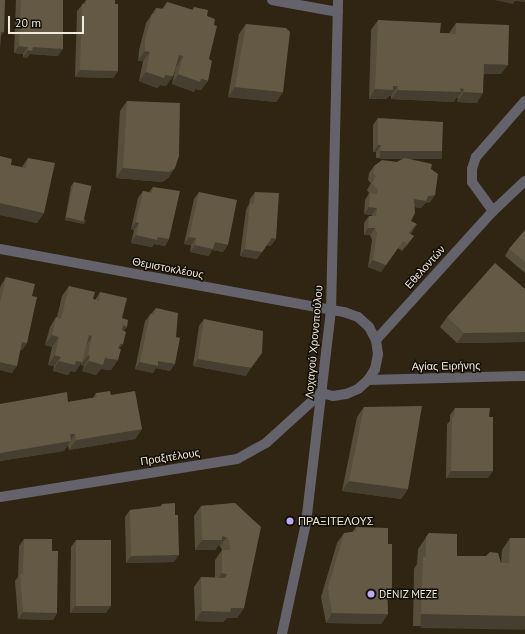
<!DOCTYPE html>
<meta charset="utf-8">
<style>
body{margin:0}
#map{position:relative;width:525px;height:634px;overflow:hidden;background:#2f2512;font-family:"PT Sans",sans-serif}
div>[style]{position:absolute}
.minor>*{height:10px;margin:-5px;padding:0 5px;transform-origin:5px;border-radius:5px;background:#64636c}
.wall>*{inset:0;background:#564d3a}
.shaded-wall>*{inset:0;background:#463e30;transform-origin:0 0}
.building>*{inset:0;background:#645944;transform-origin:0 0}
.dots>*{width:11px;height:11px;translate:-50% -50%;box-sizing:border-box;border:2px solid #130f07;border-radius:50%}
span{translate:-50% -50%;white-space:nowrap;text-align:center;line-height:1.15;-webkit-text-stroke:3px #130f07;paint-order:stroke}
.street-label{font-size:11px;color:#f0e9dd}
.poi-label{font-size:11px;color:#f0e9dd}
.left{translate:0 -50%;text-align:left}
.scale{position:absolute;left:8px;top:16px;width:76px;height:18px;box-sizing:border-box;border:2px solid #f0e9dd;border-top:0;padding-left:5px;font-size:12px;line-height:14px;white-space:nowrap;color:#f0e9dd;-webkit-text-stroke:3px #130f07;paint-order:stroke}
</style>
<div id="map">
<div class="minor">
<div style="left:272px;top:0;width:67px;rotate:10.3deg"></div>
<div style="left:493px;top:211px;width:36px;rotate:-126deg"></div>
<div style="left:472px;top:182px;width:13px;rotate:-90deg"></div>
<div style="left:472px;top:169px;width:13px;rotate:-72deg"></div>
<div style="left:476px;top:157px;width:74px;rotate:-48.8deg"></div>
<div style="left:0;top:249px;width:350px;rotate:10.4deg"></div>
<div style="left:344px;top:312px;width:15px;rotate:20deg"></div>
<div style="left:358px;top:317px;width:15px;rotate:42deg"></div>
<div style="left:369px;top:327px;width:15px;rotate:62deg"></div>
<div style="left:376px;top:340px;width:14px;rotate:82deg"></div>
<div style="left:378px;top:354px;width:15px;rotate:101deg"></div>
<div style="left:375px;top:369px;width:13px;rotate:122deg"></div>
<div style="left:368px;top:380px;width:13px;rotate:138deg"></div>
<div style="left:358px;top:389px;width:13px;rotate:157deg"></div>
<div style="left:346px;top:394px;width:13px;rotate:171deg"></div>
<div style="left:333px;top:396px;width:12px;rotate:-166deg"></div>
<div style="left:321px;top:393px;width:74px;rotate:137.7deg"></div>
<div style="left:266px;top:443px;width:33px;rotate:151deg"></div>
<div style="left:237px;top:459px;width:240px;rotate:170.9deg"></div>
<div style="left:376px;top:340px;width:174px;rotate:-47.8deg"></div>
<div style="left:493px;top:211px;width:44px;rotate:-43.2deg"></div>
<div style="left:368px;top:380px;width:157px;rotate:-1.5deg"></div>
<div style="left:282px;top:634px;width:114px;rotate:-77.8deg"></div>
<div style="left:306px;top:523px;width:213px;rotate:-83.3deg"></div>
<div style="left:331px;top:311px;width:311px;rotate:-88.7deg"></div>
</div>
<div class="wall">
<div style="clip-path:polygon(16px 0,63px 0,58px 56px,30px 54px,27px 58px,23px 57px,23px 54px,14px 53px)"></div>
<div style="clip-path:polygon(86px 0,115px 0,118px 71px,113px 78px,75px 77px,77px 11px)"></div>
<div style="clip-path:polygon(167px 2px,192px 10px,194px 7px,207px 16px,201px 90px,195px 89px,194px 92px,172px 84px,176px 66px,173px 76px,166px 86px,160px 85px,157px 88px,139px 81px,143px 61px,138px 61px,139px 50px,146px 23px,156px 8px,162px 9px)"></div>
<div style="clip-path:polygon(378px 20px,440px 33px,449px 33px,456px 23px,501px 74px,484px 74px,477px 103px,457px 102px,458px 98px,456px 98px,454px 102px,391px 99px,391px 96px,389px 96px,386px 99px,369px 99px,371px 30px)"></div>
<div style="clip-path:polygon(246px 24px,283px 92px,276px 102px,228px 97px,239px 34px)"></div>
<div style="clip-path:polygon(127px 101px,175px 168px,168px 178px,162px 182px,116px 178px,120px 111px)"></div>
<div style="clip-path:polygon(378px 118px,437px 158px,408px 158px,431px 169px,435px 195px,430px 202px,425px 203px,421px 208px,414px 207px,411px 221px,413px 231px,410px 234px,414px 236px,409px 243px,402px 251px,398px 248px,381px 272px,368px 267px,372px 240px,370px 235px,364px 235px,364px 223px,369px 216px,372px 216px,372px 215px,364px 214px,365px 200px,369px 193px,367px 190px,371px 183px,368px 180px,369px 173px,374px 166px,397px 162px,404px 158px,376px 158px,376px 152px,373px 152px,373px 125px)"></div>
<div style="clip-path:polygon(0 156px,11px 165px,22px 167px,28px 158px,44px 213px,37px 223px,0 215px)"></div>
<div style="clip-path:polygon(74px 182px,84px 224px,65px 220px,71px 186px)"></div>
<div style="clip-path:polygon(153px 187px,169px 239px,165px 246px,154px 244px,152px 247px,131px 243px,134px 230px,131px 229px,138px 198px,143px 191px,149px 192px)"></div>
<div style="clip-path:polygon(199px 192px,223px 252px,212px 250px,209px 256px,190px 252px,191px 245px,184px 244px,194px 199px)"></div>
<div style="clip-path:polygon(255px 192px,271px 246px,267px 245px,257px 259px,240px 256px,246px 210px,249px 204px,250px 199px)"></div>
<div style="clip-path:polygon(525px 230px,525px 273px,505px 256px,509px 249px)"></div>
<div style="clip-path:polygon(6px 277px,32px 296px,27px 343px,22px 350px,21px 349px,12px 373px,0 370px,0 288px,1px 285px)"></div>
<div style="clip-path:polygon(69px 286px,95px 300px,100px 292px,122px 318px,124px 331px,119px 349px,118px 360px,111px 370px,101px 369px,96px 375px,82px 371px,84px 366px,81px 365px,81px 363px,75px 372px,71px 371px,68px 375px,53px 371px,54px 366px,48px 365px,52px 347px,45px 345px,50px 327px,56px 317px,57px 317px,62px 296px)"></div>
<div style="clip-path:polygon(525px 289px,525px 340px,524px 342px,457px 343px,440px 327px,447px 317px)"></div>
<div style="clip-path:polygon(156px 308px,170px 371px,156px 368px,153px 373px,135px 369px,145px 321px)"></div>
<div style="clip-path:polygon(204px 319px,246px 376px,193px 366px,199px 326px)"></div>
<div style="clip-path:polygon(96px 393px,111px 395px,142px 429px,135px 439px,69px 450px,68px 445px,64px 451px,0 461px,0 404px,68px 402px,93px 398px)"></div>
<div style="clip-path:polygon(364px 407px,408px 489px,401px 499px,342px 491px,357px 417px)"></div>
<div style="clip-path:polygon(455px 408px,489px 417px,488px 478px,446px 478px,447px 424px,450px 421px,450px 415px)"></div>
<div style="clip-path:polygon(235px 503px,244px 608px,237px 618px,227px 618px,223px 622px,195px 621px,194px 587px,201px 577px,215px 578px,215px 560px,222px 550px,220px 546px,218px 546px,215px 550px,195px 550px,194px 516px,201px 506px)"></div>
<div style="clip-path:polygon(162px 504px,174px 562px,126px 563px,125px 517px,130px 510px,160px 507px)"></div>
<div style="clip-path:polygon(356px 527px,388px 544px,392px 589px,387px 596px,388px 614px,381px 624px,326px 623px,321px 597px,337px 543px,344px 533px,352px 532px)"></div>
<div style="clip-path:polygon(429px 533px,457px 556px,501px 563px,502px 550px,510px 538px,525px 538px,525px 628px,413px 626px,414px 569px,417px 564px,418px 549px)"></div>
<div style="clip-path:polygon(24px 539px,52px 551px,57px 613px,53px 620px,18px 619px,15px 581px,18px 577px,19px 546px)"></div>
<div style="clip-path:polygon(76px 540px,106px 613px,70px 613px,71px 547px)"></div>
</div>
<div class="shaded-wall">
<div style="clip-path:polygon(494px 0,525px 0,525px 2px,515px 1px,513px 4px)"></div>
<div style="clip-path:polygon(1px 32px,4px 32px,0 37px)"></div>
<div style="clip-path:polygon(19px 46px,28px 47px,23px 54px,14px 53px)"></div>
<div style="clip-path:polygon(33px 47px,63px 49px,58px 56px,30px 54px,27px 58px,23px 57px,28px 50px)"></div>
<div style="clip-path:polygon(145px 51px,150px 52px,143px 61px,138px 61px)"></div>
<div style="clip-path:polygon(179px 55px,183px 56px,177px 66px,173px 65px)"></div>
<div style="clip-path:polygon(484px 64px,508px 65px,501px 74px,478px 74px)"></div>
<div style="clip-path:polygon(80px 70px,118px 71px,113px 78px,75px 77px)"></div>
<div style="clip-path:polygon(146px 72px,173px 76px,166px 86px,160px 85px,157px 88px,139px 81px)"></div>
<div style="clip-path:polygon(178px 74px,208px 81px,201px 90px,195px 89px,194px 92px,172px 84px)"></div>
<div style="clip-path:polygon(393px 86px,398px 86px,391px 96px,389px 96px,386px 99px,369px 99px,375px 89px)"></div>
<div style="clip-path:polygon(235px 87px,283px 92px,276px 102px,228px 97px)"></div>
<div style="clip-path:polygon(460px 88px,464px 89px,458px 98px,456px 98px,454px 102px,391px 99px,398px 90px)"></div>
<div style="clip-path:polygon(464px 92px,483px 93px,477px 103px,457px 102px)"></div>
<div style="clip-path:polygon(378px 145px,381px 145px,376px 152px,373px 152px)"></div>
<div style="left:380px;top:151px;width:62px;height:8px"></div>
<div style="clip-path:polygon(123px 168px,175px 168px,168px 178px,162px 182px,116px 178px)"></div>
<div style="clip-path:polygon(435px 195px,430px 202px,425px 203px,421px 208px,409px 206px,414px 199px,428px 196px)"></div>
<div style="clip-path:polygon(0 203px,44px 213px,37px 223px,0 215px)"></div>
<div style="clip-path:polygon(369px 207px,377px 208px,372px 215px,364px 214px)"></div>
<div style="clip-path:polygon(67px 217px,86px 220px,84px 224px,65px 220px)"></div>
<div style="clip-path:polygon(136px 222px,139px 223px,134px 230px,131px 229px)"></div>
<div style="clip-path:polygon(417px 224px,413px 231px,404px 240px,409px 233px)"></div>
<div style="clip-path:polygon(368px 228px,375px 228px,370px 235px,364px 235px)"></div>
<div style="clip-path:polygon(136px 235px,158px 237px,169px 239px,165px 246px,154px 244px,152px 247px,131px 243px)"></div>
<div style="clip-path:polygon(414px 236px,409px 243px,402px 251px,407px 244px)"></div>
<div style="clip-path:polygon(189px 237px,196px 238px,191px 245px,184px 244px)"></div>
<div style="clip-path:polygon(272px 238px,276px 239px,271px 246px,267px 245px)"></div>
<div style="clip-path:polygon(215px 242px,228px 245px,223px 252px,212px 250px,209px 256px,190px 252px,195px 245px)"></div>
<div style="clip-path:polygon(245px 249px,262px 252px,257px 259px,240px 256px)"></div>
<div style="clip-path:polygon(373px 260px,386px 265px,381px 272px,368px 267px)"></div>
<div style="clip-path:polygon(123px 325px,127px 327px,120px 336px)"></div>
<div style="clip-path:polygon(525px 332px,525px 340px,524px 342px,457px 343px,464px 333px)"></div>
<div style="clip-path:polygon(52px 335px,59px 337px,52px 347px,45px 345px)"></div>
<div style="clip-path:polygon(89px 335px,92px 336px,86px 346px)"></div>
<div style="clip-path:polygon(22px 342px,27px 343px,22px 350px,17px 349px)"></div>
<div style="clip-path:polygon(120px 344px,123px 344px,116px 354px)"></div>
<div style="clip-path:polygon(55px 355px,61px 357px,54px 366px,48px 365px)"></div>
<div style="clip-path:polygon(88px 355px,90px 356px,84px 366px,81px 365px)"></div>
<div style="clip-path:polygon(105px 358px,118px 360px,111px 370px,101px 369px,96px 375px,82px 371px,89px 361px)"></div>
<div style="clip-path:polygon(198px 359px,251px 368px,246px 376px,193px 366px)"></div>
<div style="clip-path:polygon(59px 361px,76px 361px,82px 362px,75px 372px,71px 371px,68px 375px,53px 371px)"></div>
<div style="clip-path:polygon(158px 361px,175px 364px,170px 371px,156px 368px,153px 373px,135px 369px,140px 362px)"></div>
<div style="clip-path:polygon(0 362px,17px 366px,12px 373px,0 370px)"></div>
<div style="clip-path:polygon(142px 429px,135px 439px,69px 450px,76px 440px)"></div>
<div style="clip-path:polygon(70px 434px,75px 434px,64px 451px,0 461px,0 453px)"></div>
<div style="clip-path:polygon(451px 471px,493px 471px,488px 478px,446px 478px)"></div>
<div style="clip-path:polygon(349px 481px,408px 489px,401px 499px,342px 491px)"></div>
<div style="clip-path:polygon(222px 536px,227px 537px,220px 546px,218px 546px,215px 550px,195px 550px,202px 540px)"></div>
<div style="clip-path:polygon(179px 555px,174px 562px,126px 563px,131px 556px)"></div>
<div style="clip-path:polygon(222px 573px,227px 574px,220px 584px,215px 583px)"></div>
<div style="clip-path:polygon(387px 589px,392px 589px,385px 599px)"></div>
<div style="clip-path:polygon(75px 606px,111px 606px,106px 613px,70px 613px)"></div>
<div style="clip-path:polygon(231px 608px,244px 608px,237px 618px,227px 618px,223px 622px,195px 621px,202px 611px)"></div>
<div style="clip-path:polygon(23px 612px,57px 613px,53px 620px,18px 619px)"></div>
<div style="clip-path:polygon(332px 613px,388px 614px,381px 624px,326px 623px)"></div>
<div style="left:421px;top:614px;width:104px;height:14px;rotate:1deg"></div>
</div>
<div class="building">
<div style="clip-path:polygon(0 0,5px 0,4px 32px,1px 32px,0 49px)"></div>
<div style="clip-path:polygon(21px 0,63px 0,63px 49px,33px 47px,32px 51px,28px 50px,28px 47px,19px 46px)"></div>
<div style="clip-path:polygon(86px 0,115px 0,115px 4px,118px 4px,118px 71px,80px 70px,82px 4px,86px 4px)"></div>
<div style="clip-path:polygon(167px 2px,193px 10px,194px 7px,208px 10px,207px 16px,215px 19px,214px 25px,217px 26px,209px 59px,212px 61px,208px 81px,201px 79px,200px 82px,178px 74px,183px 56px,179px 55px,173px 76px,165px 75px,164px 78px,146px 72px,150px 52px,145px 51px,145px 40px,152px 14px,155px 14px,156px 8px,164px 9px)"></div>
<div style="clip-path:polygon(378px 20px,441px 23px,440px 33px,456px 34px,456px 23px,509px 25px,508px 65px,484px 64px,483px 93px,464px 92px,464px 89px,460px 88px,461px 92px,398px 90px,398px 86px,393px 86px,393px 90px,375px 89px)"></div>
<div style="clip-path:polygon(246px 24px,286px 28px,290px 32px,283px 92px,235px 87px)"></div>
<div style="clip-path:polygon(127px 101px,180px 103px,179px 156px,175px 168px,169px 172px,123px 168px)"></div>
<div style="clip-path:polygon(378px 118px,443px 122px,442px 151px,380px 151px,381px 145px,378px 145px)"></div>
<div style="clip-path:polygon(0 156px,12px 159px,11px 165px,26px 168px,28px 158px,55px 163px,44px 213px,0 203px)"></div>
<div style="clip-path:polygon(405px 158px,432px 164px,431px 169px,438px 174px,435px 195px,428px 196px,426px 201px,414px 199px,415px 213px,411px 221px,417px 224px,409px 233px,414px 236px,407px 244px,403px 241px,386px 265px,373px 260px,377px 233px,375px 228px,368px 228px,369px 216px,376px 216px,377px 208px,369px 207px,370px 193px,377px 194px,378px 190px,372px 183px,376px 176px,373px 173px,374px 166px,382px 160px,397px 162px)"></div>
<div style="left:74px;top:182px;width:18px;height:36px;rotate:13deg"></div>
<div style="clip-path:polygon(153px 187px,180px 191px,169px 239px,158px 237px,157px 240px,136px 235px,139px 223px,136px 222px,143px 191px,152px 193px)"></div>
<div style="clip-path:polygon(199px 192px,237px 200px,228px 245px,215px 242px,213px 249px,195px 245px,196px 238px,189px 237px)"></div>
<div style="clip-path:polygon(255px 192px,279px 193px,276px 239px,272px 238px,262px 252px,245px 249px,250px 203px,254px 204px)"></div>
<div style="clip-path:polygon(525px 230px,525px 262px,509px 249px)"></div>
<div style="clip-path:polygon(495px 263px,525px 289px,525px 332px,464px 333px,447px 317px)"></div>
<div style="clip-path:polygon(6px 277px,35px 284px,32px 296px,37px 297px,27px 343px,22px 342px,17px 366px,0 362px,0 303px)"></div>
<div style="clip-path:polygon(69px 286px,95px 292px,93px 299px,99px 301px,100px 292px,127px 298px,122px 318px,128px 320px,127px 327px,123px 325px,122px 330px,126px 332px,123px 344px,120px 344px,118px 349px,121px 349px,118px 360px,105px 358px,103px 365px,89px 361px,90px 356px,88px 355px,92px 336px,89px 335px,82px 362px,76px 361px,75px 365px,59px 361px,61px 357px,55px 355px,59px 337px,52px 335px,56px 317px,61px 319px)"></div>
<div style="clip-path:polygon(156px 308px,178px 313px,176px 337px,180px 338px,175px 364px,158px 361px,158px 366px,140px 362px,150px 314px,154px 315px)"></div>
<div style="clip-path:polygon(204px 319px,263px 331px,262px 353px,251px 368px,198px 359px)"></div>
<div style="clip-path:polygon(110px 391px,111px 395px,135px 391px,142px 429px,76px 440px,75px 434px,70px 434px,71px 441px,0 453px,0 404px,67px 392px,68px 402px,97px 397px,96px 393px)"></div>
<div style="clip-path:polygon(422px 406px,408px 489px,349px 481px,364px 407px)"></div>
<div style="clip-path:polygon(455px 408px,490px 408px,489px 417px,493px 417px,493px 471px,451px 471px,452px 417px,454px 417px)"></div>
<div style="clip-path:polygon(175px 503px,175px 515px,178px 515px,179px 555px,131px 556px,130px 510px,162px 506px,162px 504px)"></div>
<div style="clip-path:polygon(235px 503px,261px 527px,244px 608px,231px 608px,230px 612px,202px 611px,201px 577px,226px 578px,227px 574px,222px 573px,222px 550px,230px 550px,229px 540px,227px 537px,222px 536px,222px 540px,202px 540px,201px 506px)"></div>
<div style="clip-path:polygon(356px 527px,388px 528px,388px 544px,392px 544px,392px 589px,387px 589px,388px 614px,332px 613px,328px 588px,344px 533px,356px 532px)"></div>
<div style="clip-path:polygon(429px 533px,457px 534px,457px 556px,486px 556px,490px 552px,498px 553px,501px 563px,509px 563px,510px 538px,525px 538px,525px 616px,421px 614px,423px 557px,426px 557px,426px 537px)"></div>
<div style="clip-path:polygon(24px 539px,52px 539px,52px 551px,58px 551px,57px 613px,23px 612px,20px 574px,23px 574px)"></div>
<div style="left:76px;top:540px;width:35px;height:66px"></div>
</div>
<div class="dots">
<div style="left:290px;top:521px;background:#bbaaf6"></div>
<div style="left:371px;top:594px;background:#bbaaf6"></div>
</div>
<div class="street-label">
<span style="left:425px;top:267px;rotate:-48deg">Εθελοντών</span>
<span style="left:168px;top:268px;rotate:11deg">Θεμιστοκλέους</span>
<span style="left:314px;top:342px;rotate:-85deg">Λοχαγού Χρονοπούλου</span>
<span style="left:446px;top:366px;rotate:-1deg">Αγίας Ειρήνης</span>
<span style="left:170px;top:457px;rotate:-9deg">Πραξιτέλους</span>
</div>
<div class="poi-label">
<span class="left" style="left:298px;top:521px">ΠΡΑΞΙΤΕΛΟΥΣ</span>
<span class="left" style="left:379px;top:594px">DENIZ MEZE</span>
</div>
<div class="scale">20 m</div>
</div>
